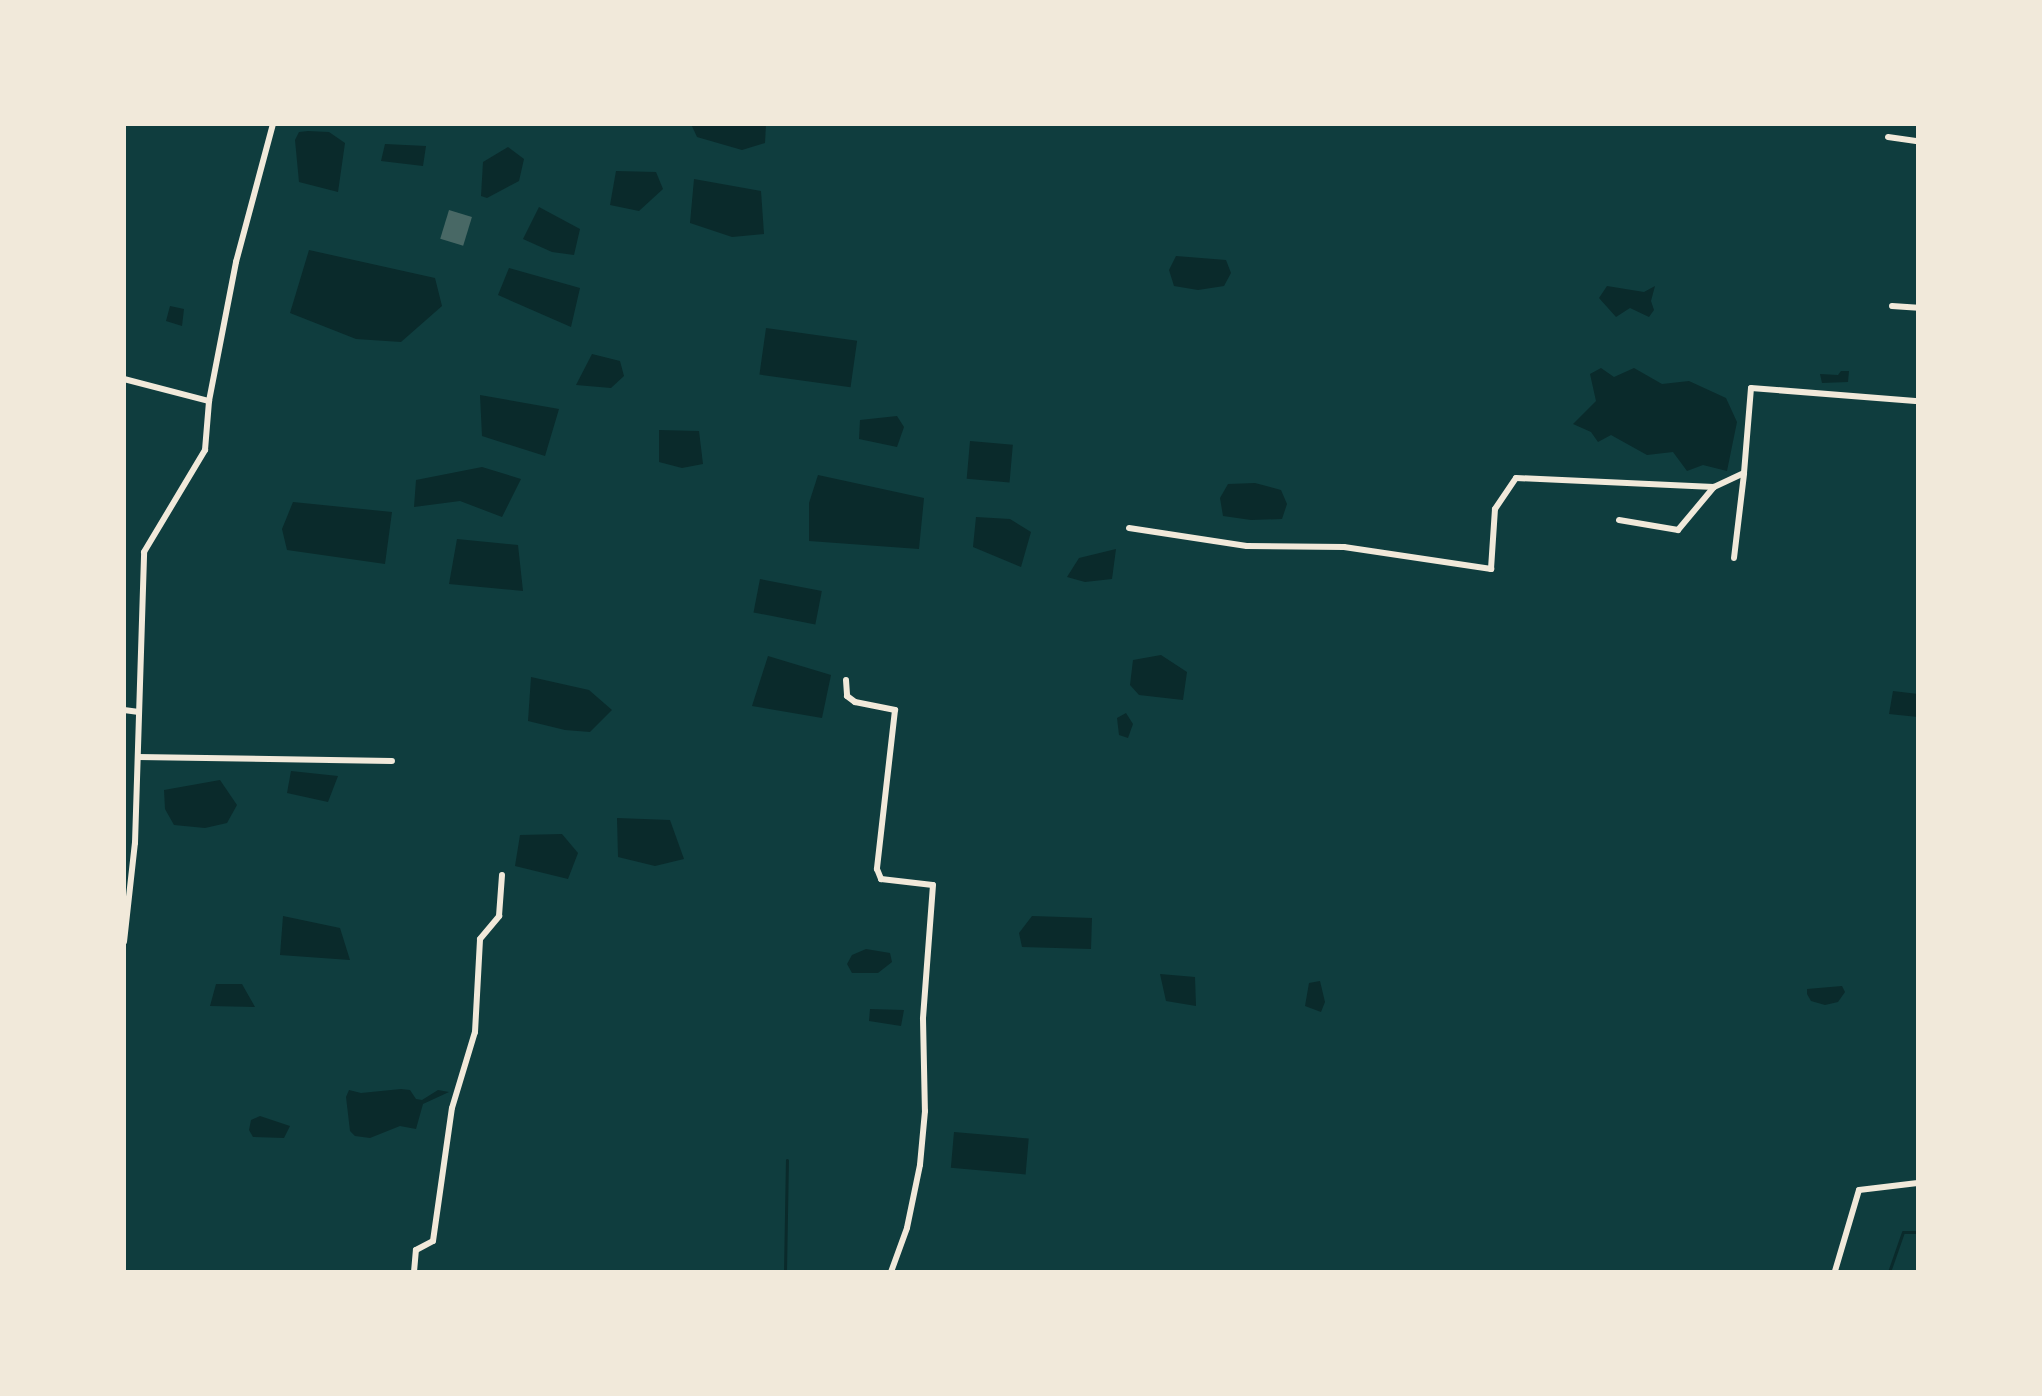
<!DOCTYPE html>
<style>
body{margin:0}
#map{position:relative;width:2042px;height:1396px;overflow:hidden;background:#0f3d3e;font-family:Roboto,sans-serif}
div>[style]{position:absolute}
.water>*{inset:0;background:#0a2a2b;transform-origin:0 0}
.stream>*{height:3px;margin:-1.5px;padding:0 1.5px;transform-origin:1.5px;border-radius:1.5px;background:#0a2a2b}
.building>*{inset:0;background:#486865;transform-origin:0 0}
.minor>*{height:6px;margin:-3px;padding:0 3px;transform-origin:3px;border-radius:3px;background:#f1e9da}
span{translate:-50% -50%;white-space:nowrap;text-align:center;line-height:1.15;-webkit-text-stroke:8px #f1e9da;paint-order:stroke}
.frame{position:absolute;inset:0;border:126px solid #f1e9da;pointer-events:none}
</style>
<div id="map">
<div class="water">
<div style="clip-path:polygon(691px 124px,766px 124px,765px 143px,742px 150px,697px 137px)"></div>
<div style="clip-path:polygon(308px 131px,329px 132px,345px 143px,338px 192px,299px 182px,295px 140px,299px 132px)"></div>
<div style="clip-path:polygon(385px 144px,426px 146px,423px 166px,381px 161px)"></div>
<div style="clip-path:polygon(508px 147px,524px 159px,519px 181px,487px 198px,481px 196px,483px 162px)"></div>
<div style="clip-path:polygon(616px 171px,656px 172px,663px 189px,639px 211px,610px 205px)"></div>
<div style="clip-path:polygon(694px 179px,761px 191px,764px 234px,732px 237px,690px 223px)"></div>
<div style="clip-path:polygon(539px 207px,580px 229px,574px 255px,552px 252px,523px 239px)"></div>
<div style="clip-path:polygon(309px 250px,435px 278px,442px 306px,401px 342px,356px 339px,290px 313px)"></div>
<div style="clip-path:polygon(1176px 256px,1226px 260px,1231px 273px,1224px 286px,1198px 290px,1174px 286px,1169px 270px)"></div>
<div style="clip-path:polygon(509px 268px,580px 288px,571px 327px,498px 295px)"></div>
<div style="clip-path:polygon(1607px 286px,1644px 292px,1655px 286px,1651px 301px,1654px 310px,1649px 317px,1630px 308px,1616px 317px,1599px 298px)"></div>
<div style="clip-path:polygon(170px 306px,184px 309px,182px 326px,166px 321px)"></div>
<div style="left:766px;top:328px;width:92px;height:47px;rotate:8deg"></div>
<div style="clip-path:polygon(592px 354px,620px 361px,624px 376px,611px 388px,576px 385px)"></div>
<div style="clip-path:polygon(1601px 368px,1614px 377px,1634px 368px,1662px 384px,1689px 381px,1726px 398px,1737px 422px,1727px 471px,1703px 465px,1687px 471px,1673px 452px,1647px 455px,1611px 435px,1598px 442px,1591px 432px,1573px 424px,1596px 401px,1590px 374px)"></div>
<div style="clip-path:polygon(1841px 371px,1849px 371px,1848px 382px,1822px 383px,1820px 374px,1838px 375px)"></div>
<div style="clip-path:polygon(480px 395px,559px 409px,545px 456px,482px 436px)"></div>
<div style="clip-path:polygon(897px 416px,904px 427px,897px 447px,859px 439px,860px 420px)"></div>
<div style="clip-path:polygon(659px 430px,699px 431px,703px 464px,682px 468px,659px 462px)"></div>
<div style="left:970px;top:441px;width:43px;height:38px;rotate:5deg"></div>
<div style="clip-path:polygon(482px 467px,521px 479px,502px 517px,460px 501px,414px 507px,416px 480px)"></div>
<div style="clip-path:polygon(818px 475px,924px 498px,919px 549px,809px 541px,809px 503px)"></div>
<div style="clip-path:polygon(1255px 483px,1281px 490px,1287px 504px,1282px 519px,1251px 520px,1223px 516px,1220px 498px,1228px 484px)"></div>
<div style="clip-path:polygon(293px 502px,392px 512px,385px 564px,287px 550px,282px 529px)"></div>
<div style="clip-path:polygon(976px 517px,1010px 519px,1031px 532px,1021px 567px,973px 547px)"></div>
<div style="clip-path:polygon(457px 539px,518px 545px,523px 591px,449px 584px)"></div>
<div style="clip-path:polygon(1116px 549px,1112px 579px,1085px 582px,1067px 577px,1079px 558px)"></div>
<div style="left:760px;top:579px;width:63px;height:34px;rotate:11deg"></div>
<div style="clip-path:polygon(1161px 655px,1187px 672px,1183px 700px,1139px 695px,1130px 685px,1133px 660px)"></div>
<div style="clip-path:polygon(768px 656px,831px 675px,822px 718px,752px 706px)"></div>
<div style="clip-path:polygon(531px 677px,589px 690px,612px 710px,590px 732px,565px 730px,528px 721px)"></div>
<div style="clip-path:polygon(1893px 691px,1918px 694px,1918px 717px,1889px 714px)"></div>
<div style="clip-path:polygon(1126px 713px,1133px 724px,1128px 738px,1119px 735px,1117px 718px)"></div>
<div style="clip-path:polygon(291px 771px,338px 776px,328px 802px,287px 793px)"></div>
<div style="clip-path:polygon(220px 780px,237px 805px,227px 823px,205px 828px,174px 825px,165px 809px,164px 790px)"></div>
<div style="clip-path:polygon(617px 818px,670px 820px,684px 859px,655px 866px,618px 857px)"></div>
<div style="clip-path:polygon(562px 834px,578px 853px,568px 879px,515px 866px,520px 835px)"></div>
<div style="clip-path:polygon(283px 916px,340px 928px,350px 960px,280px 955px)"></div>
<div style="clip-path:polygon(1032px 916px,1092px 918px,1091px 949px,1022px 947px,1019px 933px)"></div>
<div style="clip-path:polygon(866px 949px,890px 953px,892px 962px,878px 973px,852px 973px,847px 964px,852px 955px)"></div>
<div style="clip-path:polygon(1160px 974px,1195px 977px,1196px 1006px,1166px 1001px)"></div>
<div style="clip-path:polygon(1320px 981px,1325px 1002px,1321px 1012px,1305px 1006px,1309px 983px)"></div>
<div style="clip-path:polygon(216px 984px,242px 984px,255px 1007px,210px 1006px)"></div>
<div style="clip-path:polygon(1842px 986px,1845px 992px,1838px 1002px,1825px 1005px,1811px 1001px,1807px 994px,1807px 989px)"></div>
<div style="clip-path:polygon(870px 1009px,904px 1010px,901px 1026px,869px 1021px)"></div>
<div style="clip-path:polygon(401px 1089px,410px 1090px,416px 1099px,422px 1100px,438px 1090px,449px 1092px,423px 1104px,416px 1129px,400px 1126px,370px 1138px,355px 1136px,350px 1131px,346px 1097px,349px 1090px,361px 1093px)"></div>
<div style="clip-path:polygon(260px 1116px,290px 1126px,284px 1138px,253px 1137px,249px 1130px,251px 1120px)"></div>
<div style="left:954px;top:1132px;width:75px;height:36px;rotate:5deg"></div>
</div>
<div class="stream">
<div style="left:785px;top:1272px;width:112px;rotate:-89deg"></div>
<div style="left:1889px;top:1272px;width:42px;rotate:-70.7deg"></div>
<div style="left:1903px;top:1232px;width:15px"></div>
</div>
<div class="building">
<div style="left:449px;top:210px;width:24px;height:30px;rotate:17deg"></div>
</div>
<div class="minor">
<div style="left:1888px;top:137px;width:30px;rotate:8deg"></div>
<div style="left:1892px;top:306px;width:26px;rotate:4deg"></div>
<div style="left:124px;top:379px;width:88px;rotate:14.5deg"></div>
<div style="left:1619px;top:520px;width:60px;rotate:9.6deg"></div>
<div style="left:1678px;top:530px;width:56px;rotate:-50.1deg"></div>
<div style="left:1129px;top:528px;width:119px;rotate:8.7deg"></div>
<div style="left:1247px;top:546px;width:97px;rotate:0.6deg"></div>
<div style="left:1344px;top:547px;width:149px;rotate:8.5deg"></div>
<div style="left:1491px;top:569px;width:60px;rotate:-86.2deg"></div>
<div style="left:1495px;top:509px;width:37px;rotate:-56deg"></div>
<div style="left:1516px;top:478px;width:198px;rotate:2.6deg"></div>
<div style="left:1714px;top:487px;width:33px;rotate:-25deg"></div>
<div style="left:1744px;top:473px;width:85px;rotate:-85.3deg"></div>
<div style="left:1751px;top:388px;width:168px;rotate:4.5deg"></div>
<div style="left:1734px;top:558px;width:85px;rotate:-83.2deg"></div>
<div style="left:846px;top:680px;width:16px;rotate:86deg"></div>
<div style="left:847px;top:696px;width:10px;rotate:37deg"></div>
<div style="left:855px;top:702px;width:41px;rotate:11.3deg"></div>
<div style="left:895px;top:710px;width:160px;rotate:96.5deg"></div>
<div style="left:877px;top:869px;width:11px;rotate:68deg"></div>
<div style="left:881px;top:879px;width:52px;rotate:6.6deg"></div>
<div style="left:933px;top:885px;width:134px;rotate:94.3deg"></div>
<div style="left:923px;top:1019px;width:92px;rotate:88.8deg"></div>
<div style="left:925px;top:1111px;width:54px;rotate:95.3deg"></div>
<div style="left:920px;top:1165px;width:64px;rotate:101.7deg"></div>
<div style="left:907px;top:1228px;width:47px;rotate:110deg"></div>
<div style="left:124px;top:710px;width:15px;rotate:8deg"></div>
<div style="left:138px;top:757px;width:254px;rotate:0.9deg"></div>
<div style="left:124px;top:942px;width:100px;rotate:-83.7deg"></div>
<div style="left:135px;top:843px;width:291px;rotate:-88.2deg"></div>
<div style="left:144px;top:552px;width:119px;rotate:-59.1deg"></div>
<div style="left:205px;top:450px;width:49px;rotate:-85.3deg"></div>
<div style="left:209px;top:401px;width:142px;rotate:-79deg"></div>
<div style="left:236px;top:262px;width:143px;rotate:-75deg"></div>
<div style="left:1835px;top:1271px;width:84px;rotate:-73.5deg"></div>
<div style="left:1859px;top:1190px;width:59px;rotate:-6.8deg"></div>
<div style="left:414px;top:1272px;width:22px;rotate:-85deg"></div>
<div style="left:416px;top:1250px;width:19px;rotate:-28deg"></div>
<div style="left:433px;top:1241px;width:134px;rotate:-81.9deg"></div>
<div style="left:452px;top:1108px;width:79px;rotate:-73.2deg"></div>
<div style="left:475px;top:1032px;width:93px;rotate:-86.9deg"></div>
<div style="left:480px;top:939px;width:30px;rotate:-50deg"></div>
<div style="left:499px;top:916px;width:41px;rotate:-85.8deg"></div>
</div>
<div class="frame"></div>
</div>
